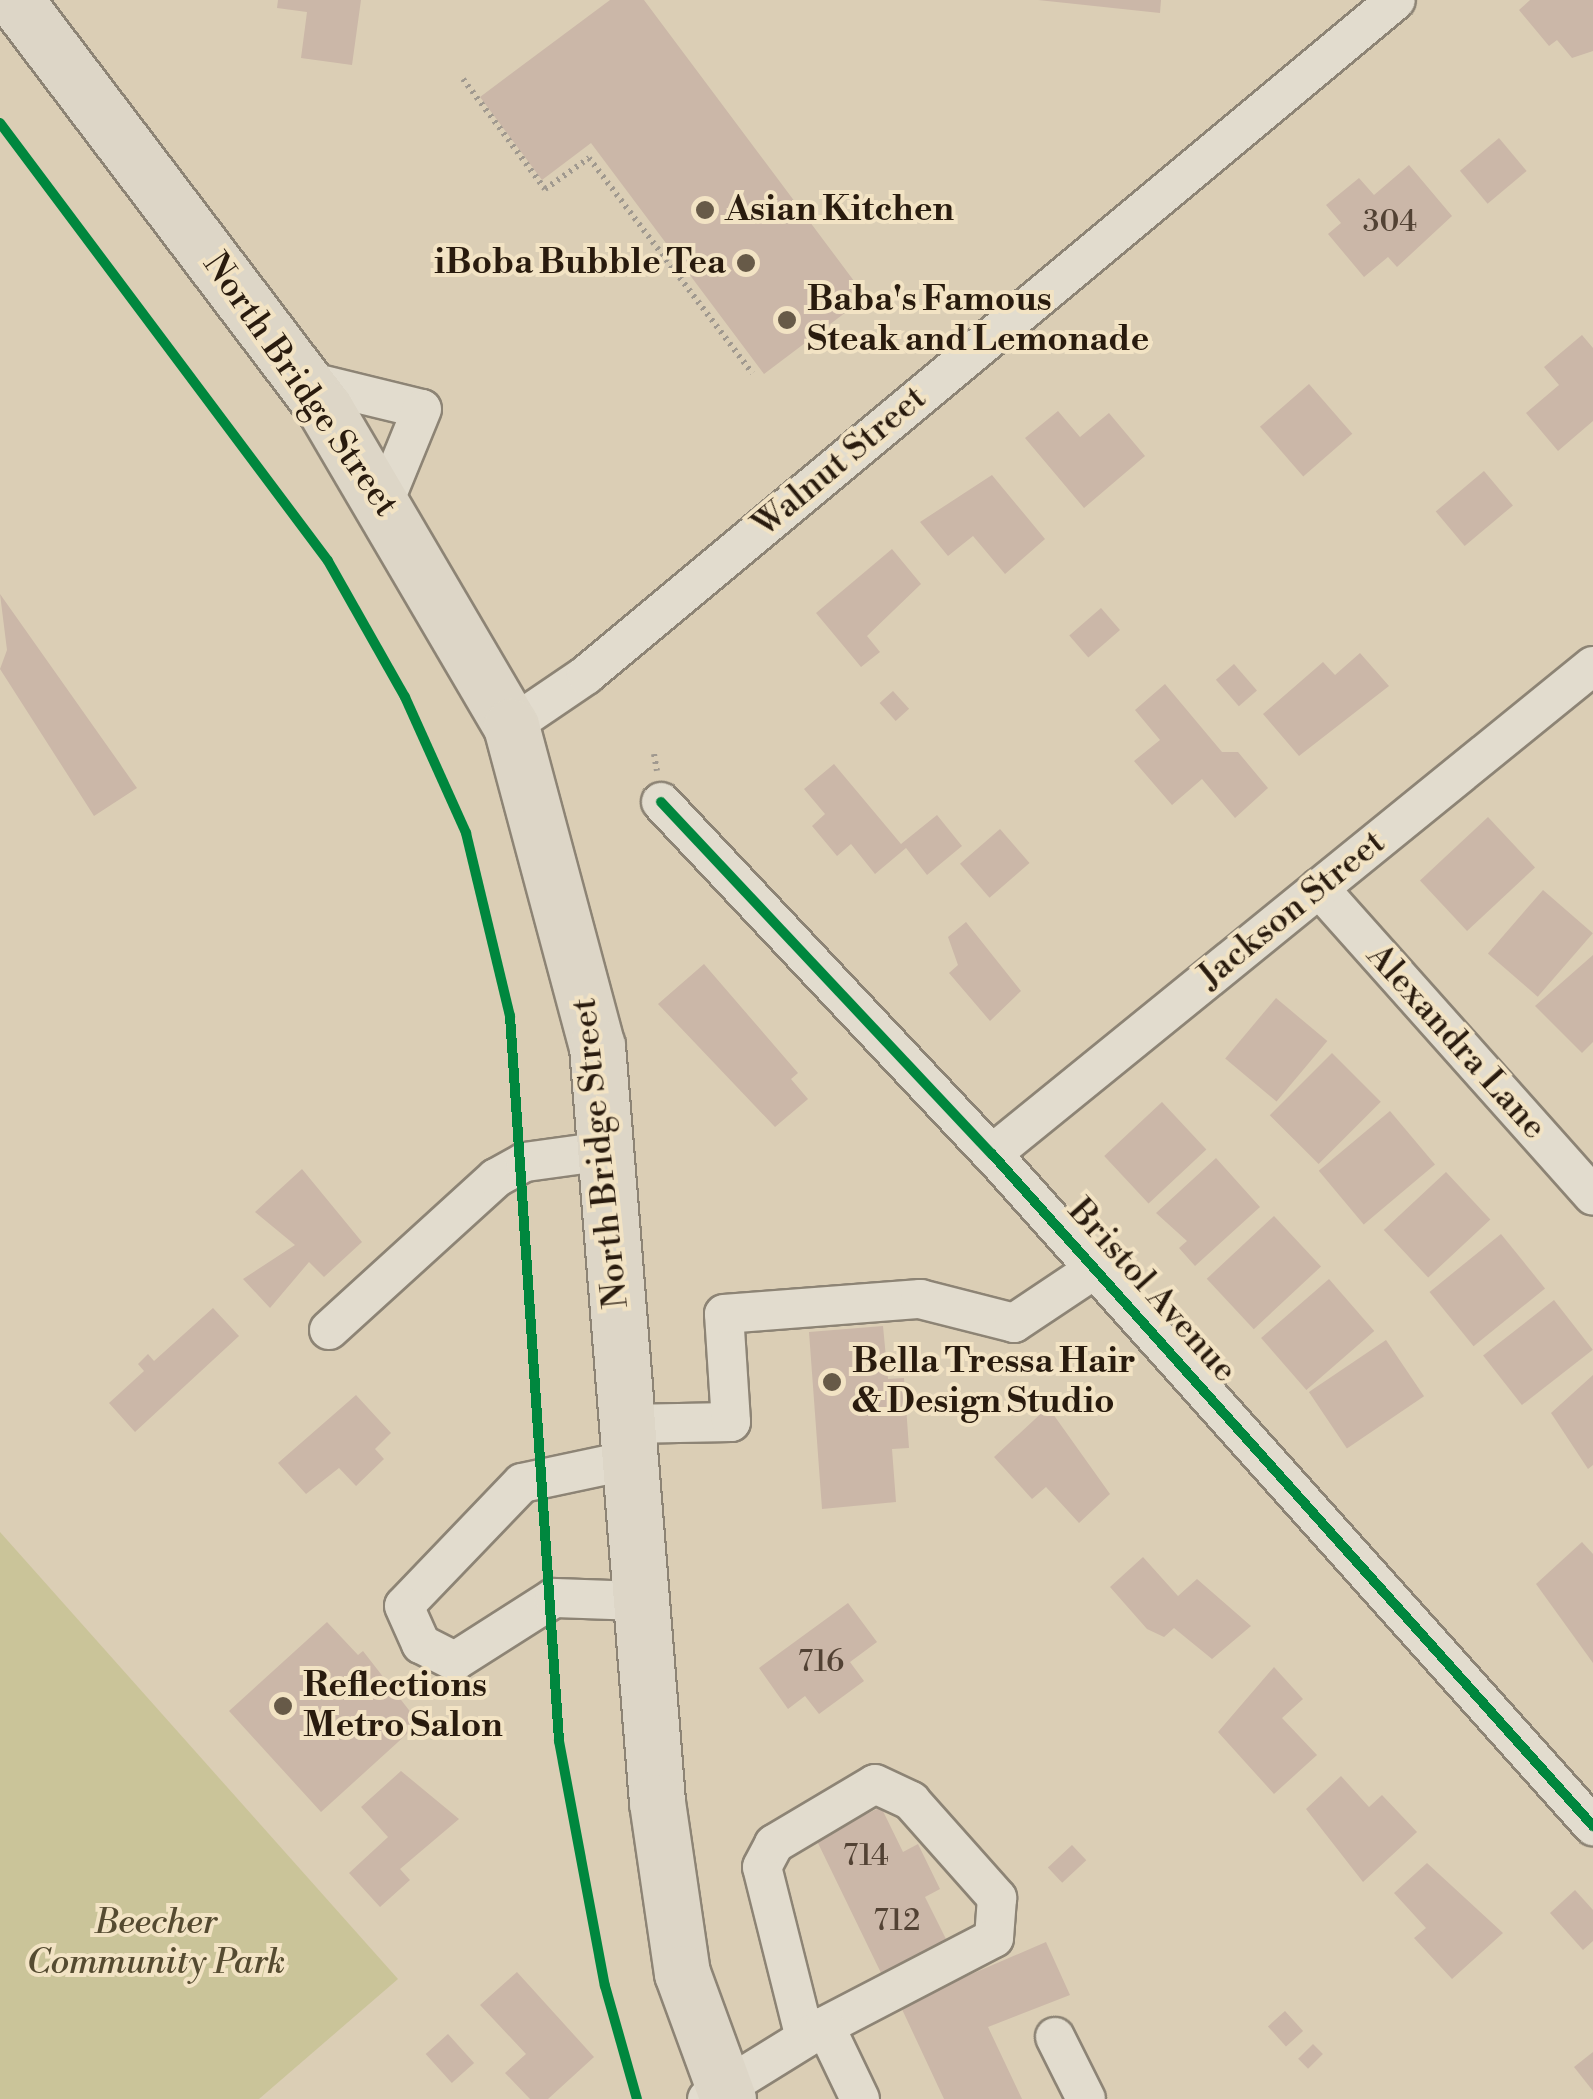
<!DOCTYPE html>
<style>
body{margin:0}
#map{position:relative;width:1593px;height:2099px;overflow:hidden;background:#dbceb5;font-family:"Libre Bodoni",serif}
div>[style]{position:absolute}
.green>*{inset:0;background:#cac499}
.building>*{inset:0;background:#cbb7a8;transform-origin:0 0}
.path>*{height:6px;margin-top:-3px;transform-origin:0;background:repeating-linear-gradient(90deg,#a0998f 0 2.5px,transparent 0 7.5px)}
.roads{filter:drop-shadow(2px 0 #8d8475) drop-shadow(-2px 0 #8d8475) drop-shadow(0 2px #8d8475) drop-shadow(0 -2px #8d8475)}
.minor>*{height:38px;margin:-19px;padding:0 19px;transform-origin:19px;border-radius:19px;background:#e2dcce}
.highway>*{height:55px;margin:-27.5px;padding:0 27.5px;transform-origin:27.5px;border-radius:27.5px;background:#ddd6c7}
.cycleway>*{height:10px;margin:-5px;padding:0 5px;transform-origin:5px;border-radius:5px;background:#00873e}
.dots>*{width:28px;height:28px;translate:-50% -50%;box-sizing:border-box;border:5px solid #f2e3c4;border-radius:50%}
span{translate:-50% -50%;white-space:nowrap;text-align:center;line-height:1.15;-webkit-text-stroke:8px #f2e3c4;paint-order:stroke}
.number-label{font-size:30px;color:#524234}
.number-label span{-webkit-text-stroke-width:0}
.poi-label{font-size:35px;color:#291b0e;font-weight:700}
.left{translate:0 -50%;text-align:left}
.right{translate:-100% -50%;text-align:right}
.street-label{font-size:35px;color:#291b0e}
.park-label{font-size:35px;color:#554b31;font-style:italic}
</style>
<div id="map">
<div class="green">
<div style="clip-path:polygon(0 1532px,398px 1979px,259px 2099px,0 2099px)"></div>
</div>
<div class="building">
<div style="clip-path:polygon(278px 0,361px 0,352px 65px,301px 58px,307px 12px,277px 8px)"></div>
<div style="clip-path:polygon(610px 0,644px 0,866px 297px,764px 374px,591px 143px,542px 180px,480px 97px)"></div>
<div style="clip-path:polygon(1038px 0,1161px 0,1160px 13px)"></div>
<div style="clip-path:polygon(1530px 0,1593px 0,1593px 51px,1572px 58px,1557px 40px,1549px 46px,1519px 10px)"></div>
<div style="left:1499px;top:138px;width:43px;height:51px;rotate:50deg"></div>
<div style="clip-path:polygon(1409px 165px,1452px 216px,1397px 267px,1388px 257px,1364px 277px,1328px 234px,1341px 223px,1326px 205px,1359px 178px,1374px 195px)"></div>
<div style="clip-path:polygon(1582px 335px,1593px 348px,1593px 421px,1558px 451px,1526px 413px,1559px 385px,1544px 367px)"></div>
<div style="left:1309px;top:384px;width:66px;height:65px;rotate:49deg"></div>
<div style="clip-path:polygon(1058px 411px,1080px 437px,1109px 413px,1145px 456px,1084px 508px,1025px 438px)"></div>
<div style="left:1484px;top:471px;width:45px;height:63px;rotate:50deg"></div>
<div style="clip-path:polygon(992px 475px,1045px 539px,1005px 574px,973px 536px,948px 556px,920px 522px)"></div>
<div style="clip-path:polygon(892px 549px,921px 584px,867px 636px,880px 652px,861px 667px,816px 613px)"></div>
<div style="clip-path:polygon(0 594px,137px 788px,94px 816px,0 669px,7px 650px)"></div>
<div style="left:1101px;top:608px;width:29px;height:42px;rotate:49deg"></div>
<div style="clip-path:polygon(1360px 653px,1389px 686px,1299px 756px,1263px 714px,1323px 662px,1335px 675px)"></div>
<div style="left:1234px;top:664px;width:35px;height:24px;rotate:49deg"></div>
<div style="clip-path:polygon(1165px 684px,1222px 752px,1238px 752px,1268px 788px,1235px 818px,1202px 779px,1172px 805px,1134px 761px,1160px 740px,1135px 710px)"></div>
<div style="left:893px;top:691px;width:24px;height:18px;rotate:48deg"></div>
<div style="clip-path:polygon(834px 764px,901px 844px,937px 815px,962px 846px,927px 875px,906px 848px,875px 874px,851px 844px,837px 856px,812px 826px,825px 814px,804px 789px)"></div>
<div style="left:1488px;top:817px;width:69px;height:93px;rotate:47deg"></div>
<div style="left:1000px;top:829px;width:45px;height:53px;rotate:49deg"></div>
<div style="left:1543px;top:890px;width:66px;height:84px;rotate:41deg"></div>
<div style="clip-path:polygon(966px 922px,1021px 991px,990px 1021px,949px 973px,958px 965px,948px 937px)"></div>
<div style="clip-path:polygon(1593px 955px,1593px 1042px,1582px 1053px,1535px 1006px)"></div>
<div style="clip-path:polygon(704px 964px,798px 1073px,791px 1079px,808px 1099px,775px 1127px,658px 1004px)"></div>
<div style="left:1276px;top:998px;width:67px;height:79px;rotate:40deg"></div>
<div style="left:1332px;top:1053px;width:69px;height:88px;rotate:45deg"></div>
<div style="left:1162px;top:1102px;width:65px;height:79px;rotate:47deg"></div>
<div style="left:1390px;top:1111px;width:70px;height:93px;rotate:50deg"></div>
<div style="clip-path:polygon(1216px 1158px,1260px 1207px,1195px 1266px,1179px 1248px,1187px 1241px,1156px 1213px)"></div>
<div style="clip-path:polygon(302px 1169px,362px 1242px,324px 1277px,309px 1262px,270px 1308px,243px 1279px,295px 1245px,255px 1212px)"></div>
<div style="left:1446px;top:1172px;width:65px;height:85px;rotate:47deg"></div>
<div style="left:1274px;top:1216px;width:69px;height:92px;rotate:47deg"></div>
<div style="left:1501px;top:1234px;width:70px;height:92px;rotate:51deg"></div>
<div style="left:1329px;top:1279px;width:69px;height:90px;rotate:49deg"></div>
<div style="left:1554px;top:1300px;width:63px;height:90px;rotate:52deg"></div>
<div style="clip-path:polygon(213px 1308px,239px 1336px,135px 1432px,109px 1403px,144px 1371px,138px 1364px,148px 1354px,154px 1361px)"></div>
<div style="clip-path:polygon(883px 1326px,888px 1379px,904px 1378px,909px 1448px,892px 1449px,896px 1502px,822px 1509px,809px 1332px)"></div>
<div style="left:1386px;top:1340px;width:68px;height:93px;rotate:56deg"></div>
<div style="clip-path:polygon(1593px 1375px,1593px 1465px,1588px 1469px,1551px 1413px)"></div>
<div style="clip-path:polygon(356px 1395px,391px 1433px,375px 1449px,384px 1459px,356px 1486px,339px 1468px,306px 1494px,278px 1463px)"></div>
<div style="clip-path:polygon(1048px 1407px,1110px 1494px,1079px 1523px,1046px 1487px,1032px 1499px,994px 1457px)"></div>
<div style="clip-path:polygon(1582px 1542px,1593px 1554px,1593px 1663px,1536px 1584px)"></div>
<div style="clip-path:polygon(1143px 1557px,1178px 1596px,1197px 1579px,1251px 1626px,1212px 1659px,1174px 1628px,1164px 1637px,1147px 1629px,1110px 1587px)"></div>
<div style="clip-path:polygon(848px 1603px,877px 1642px,850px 1662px,864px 1681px,819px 1714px,805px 1696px,788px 1709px,759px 1668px)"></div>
<div style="clip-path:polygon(327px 1622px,358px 1655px,363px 1651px,419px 1723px,321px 1812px,229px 1711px)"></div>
<div style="clip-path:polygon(1274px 1667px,1303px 1699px,1282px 1718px,1317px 1755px,1274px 1794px,1218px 1732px)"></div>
<div style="clip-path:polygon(401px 1771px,459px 1819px,400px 1869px,410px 1880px,380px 1907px,349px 1873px,388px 1837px,361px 1807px)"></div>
<div style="clip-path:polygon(1341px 1776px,1369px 1807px,1382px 1795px,1417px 1832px,1363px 1882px,1306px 1809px)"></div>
<div style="clip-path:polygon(881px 1807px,903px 1852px,918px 1844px,940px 1889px,925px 1897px,948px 1943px,882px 1975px,816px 1839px)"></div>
<div style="left:1072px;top:1845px;width:21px;height:33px;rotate:47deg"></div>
<div style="clip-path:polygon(1427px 1863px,1503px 1933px,1452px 1979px,1414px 1938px,1426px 1928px,1394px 1893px)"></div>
<div style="clip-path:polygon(1575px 1890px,1593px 1910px,1593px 1941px,1583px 1950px,1550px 1913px)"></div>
<div style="clip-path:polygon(1046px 1942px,1070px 1995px,988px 2027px,1022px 2099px,944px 2099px,900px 2005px)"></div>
<div style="clip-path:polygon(517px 1972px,594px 2057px,548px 2099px,530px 2099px,505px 2073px,526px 2054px,480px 2005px)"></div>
<div style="left:1285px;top:2011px;width:27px;height:23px;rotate:48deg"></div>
<div style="left:448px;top:2034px;width:39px;height:30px;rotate:48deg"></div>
<div style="left:1313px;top:2044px;width:14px;height:21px;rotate:45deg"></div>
<div style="clip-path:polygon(1593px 2052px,1593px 2091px,1574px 2067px)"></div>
</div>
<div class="path">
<div style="left:463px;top:79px;width:137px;rotate:53.3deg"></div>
<div style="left:545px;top:189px;width:54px;rotate:-35.2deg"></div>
<div style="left:589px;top:158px;width:270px;rotate:52.8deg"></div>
<div style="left:654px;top:754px;width:17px;rotate:80deg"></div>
</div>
<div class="roads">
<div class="minor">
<div style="left:303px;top:380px;width:122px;rotate:13.7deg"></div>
<div style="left:422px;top:409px;width:100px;rotate:112.2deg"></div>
<div style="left:511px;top:726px;width:91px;rotate:-34.2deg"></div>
<div style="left:586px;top:675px;width:1054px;rotate:-39.81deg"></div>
<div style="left:661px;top:802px;width:483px;rotate:46.8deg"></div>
<div style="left:992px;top:1154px;width:902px;rotate:48.19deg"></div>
<div style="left:1319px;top:888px;width:412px;rotate:48.3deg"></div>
<div style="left:992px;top:1154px;width:774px;rotate:-39.08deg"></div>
<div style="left:329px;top:1330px;width:226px;rotate:-42.3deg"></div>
<div style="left:496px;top:1178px;width:33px;rotate:-29deg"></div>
<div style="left:525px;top:1162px;width:81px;rotate:-7.8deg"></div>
<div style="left:627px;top:1424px;width:104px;rotate:-1.1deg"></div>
<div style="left:731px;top:1422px;width:108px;rotate:-93.7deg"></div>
<div style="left:724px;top:1314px;width:197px;rotate:-4.4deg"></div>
<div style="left:920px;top:1299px;width:97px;rotate:14.3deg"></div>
<div style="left:1014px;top:1323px;width:97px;rotate:-33.7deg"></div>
<div style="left:630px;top:1460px;width:110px;rotate:168deg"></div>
<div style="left:522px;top:1483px;width:170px;rotate:133.8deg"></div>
<div style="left:404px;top:1606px;width:42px;rotate:65.9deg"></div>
<div style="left:421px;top:1644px;width:38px;rotate:27deg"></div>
<div style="left:455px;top:1661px;width:117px;rotate:-32.5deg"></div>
<div style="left:554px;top:1598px;width:87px;rotate:2deg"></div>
<div style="left:1055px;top:2037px;width:69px;rotate:63.4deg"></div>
<div style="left:805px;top:2038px;width:176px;rotate:-104.1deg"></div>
<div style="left:762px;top:1867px;width:26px;rotate:-62deg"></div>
<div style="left:774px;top:1844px;width:117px;rotate:-30.7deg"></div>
<div style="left:875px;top:1784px;width:40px;rotate:25deg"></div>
<div style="left:911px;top:1801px;width:130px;rotate:48.4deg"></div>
<div style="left:997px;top:1898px;width:40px;rotate:94.3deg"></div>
<div style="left:994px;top:1938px;width:191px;rotate:152.5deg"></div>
<div style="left:707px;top:2099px;width:139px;rotate:-31.7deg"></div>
<div style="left:825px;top:2026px;width:81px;rotate:64.4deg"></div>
</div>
<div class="highway">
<div style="left:15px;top:0;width:513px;rotate:52.84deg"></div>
<div style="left:325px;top:409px;width:368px;rotate:59.6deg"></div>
<div style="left:511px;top:726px;width:331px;rotate:75deg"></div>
<div style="left:597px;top:1046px;width:758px;rotate:85.46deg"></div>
<div style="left:657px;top:1802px;width:173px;rotate:81.7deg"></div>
<div style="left:682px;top:1973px;width:134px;rotate:69.9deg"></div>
</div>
</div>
<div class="cycleway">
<div style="left:0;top:123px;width:547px;rotate:53.17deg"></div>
<div style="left:328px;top:561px;width:156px;rotate:60.5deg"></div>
<div style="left:405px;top:697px;width:149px;rotate:65.8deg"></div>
<div style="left:466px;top:833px;width:188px;rotate:76.5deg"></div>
<div style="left:510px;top:1016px;width:727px;rotate:86.13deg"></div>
<div style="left:559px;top:1741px;width:249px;rotate:79.4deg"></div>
<div style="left:605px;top:1986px;width:117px;rotate:74.2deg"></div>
<div style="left:661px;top:802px;width:483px;rotate:46.8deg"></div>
<div style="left:992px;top:1154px;width:902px;rotate:48.19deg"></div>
</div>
<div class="dots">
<div style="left:705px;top:210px;background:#675a48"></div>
<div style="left:746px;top:263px;background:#675a48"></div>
<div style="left:787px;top:320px;background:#675a48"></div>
<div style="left:832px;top:1382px;background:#675a48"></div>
<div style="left:283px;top:1706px;background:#675a48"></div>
</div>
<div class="number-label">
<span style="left:1390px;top:222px">304</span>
<span style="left:821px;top:1662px">716</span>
<span style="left:866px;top:1856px">714</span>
<span style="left:897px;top:1921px">712</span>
</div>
<div class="poi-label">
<span class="left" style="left:725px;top:210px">Asian Kitchen</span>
<span class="right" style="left:726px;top:263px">iBoba Bubble Tea</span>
<span class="left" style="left:807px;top:320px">Baba's Famous<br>Steak and Lemonade</span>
<span class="left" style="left:852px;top:1382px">Bella Tressa Hair<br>&amp; Design Studio</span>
<span class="left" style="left:303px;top:1706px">Reflections<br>Metro Salon</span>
</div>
<div class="street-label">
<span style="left:300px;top:385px;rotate:55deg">North Bridge Street</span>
<span style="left:840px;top:462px;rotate:-40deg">Walnut Street</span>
<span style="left:1292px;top:910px;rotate:-39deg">Jackson Street</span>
<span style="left:1456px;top:1042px;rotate:48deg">Alexandra Lane</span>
<span style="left:601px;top:1153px;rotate:-96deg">North Bridge Street</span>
<span style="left:1152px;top:1291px;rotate:48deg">Bristol Avenue</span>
</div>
<div class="park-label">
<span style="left:156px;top:1943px">Beecher<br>Community Park</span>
</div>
</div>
